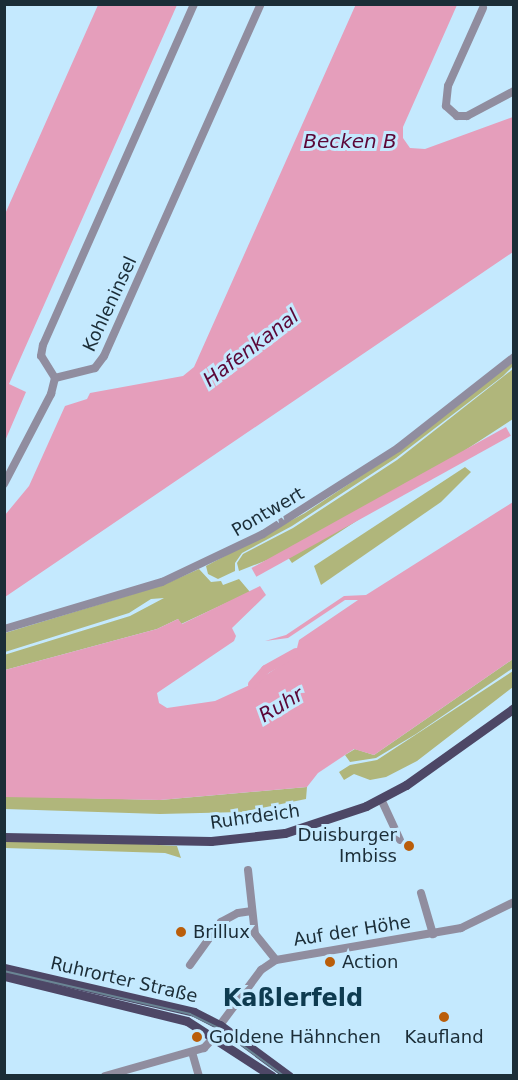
<!DOCTYPE html>
<meta charset="utf-8">
<style>
body{margin:0}
#map{position:relative;width:518px;height:1080px;overflow:hidden;background:#c4e9fe;font-family:"DejaVu Sans",sans-serif}
div>[style]{position:absolute}
.green>*{inset:0;background:#b0b67b}
.water>*{inset:0;background:#e59ebb;transform-origin:0 0}
.river>*{height:9px;margin:-4.5px;padding:0 4.5px;transform-origin:4.5px;border-radius:4.5px;background:#e59ebb}
.minor>*{height:8px;margin:-4px;padding:0 4px;transform-origin:4px;border-radius:4px;background:#908d9f}
.major>*{height:9px;margin:-4.5px;padding:0 4.5px;transform-origin:4.5px;border-radius:4.5px;background:#4d4766}
.tram>*{height:1.5px;margin:-0.75px;padding:0 0.75px;transform-origin:0.75px;border-radius:0.75px;background:#6a8594}
.dots>*{width:16px;height:16px;translate:-50% -50%;box-sizing:border-box;border:3px solid #c4e9fe;border-radius:50%}
span{translate:-50% -50%;white-space:nowrap;text-align:center;line-height:1.15;-webkit-text-stroke:6px #c4e9fe;paint-order:stroke}
.street-label{font-size:18px;color:#1b2d37}
.poi-label{font-size:18px;color:#1b2d37}
.right{translate:-100% -50%;text-align:right}
.left{translate:0 -50%;text-align:left}
.water-label{font-size:20px;color:#5b0737;font-style:italic}
.district-label{font-size:24px;color:#0e3b50;font-weight:700}
.frame{position:absolute;inset:0;border:6px solid #1b2d37;pointer-events:none}
</style>
<div id="map">
<div class="green">
<div style="clip-path:polygon(513px 360px,513px 366px,503px 376px,396px 458px,292px 526px,242px 553px,235px 563px,235px 571px,218px 579px,208px 574px,206px 566px,305px 513px,400px 450px)"></div>
<div style="clip-path:polygon(513px 369px,513px 419px,292px 563px,285px 553px,239px 571px,237px 563px,243px 554px,293px 528px,397px 460px)"></div>
<div style="clip-path:polygon(465px 467px,471px 472px,441px 502px,321px 585px,314px 566px)"></div>
<div style="clip-path:polygon(199px 569px,211px 582px,221px 581px,223px 585px,239px 579px,250px 592px,181px 624px,178px 619px,157px 629px,5px 670px,4px 655px,130px 616px,164px 598px,151px 599px,129px 613px,5px 652px,5px 633px,163px 585px)"></div>
<div style="clip-path:polygon(513px 659px,513px 668px,416px 734px,376px 758px,350px 762px,345px 755px,355px 749px,374px 755px)"></div>
<div style="clip-path:polygon(513px 671px,513px 687px,417px 761px,386px 777px,370px 780px,354px 774px,344px 780px,339px 772px,350px 765px,377px 760px)"></div>
<div style="clip-path:polygon(307px 787px,306px 799px,241px 812px,160px 814px,5px 809px,5px 797px,9px 796px,160px 800px)"></div>
<div style="clip-path:polygon(68px 840px,177px 846px,181px 858px,165px 853px,5px 848px,5px 841px)"></div>
</div>
<div class="water">
<div style="clip-path:polygon(356px 4px,457px 5px,403px 127px,403px 138px,410px 148px,425px 149px,513px 117px,513px 252px,5px 597px,5px 515px,29px 486px,65px 406px,87px 399px,90px 393px,183px 376px,194px 367px)"></div>
<div style="clip-path:polygon(98px 5px,177px 5px,9px 384px,26px 392px,5px 441px,5px 214px)"></div>
<div style="left:506px;top:427px;width:10px;height:291px;rotate:61deg"></div>
<div style="clip-path:polygon(513px 502px,513px 659px,374px 755px,354px 749px,318px 773px,307px 787px,160px 800px,5px 797px,5px 670px,157px 629px,178px 619px,182px 624px,260px 586px,266px 595px,232px 628px,236px 636px,234px 641px,157px 693px,159px 703px,167px 708px,215px 701px,252px 684px,295px 656px,299px 640px,358px 600px,345px 600px,288px 638px,265px 641px,286px 635px,344px 596px,366px 595px)"></div>
</div>
<div class="river">
<div style="left:252px;top:684px;width:20px;rotate:-49deg"></div>
<div style="left:265px;top:669px;width:35px;rotate:-29deg"></div>
</div>
<div class="minor">
<div style="left:483px;top:8px;width:85px;rotate:114.2deg"></div>
<div style="left:448px;top:86px;width:20px;rotate:96deg"></div>
<div style="left:446px;top:106px;width:15px;rotate:42deg"></div>
<div style="left:457px;top:116px;width:10px"></div>
<div style="left:467px;top:116px;width:53px;rotate:-28deg"></div>
<div style="left:55px;top:378px;width:41px;rotate:-14deg"></div>
<div style="left:95px;top:368px;width:15px;rotate:-53deg"></div>
<div style="left:104px;top:356px;width:385px;rotate:-66deg"></div>
<div style="left:55px;top:378px;width:26px;rotate:-122deg"></div>
<div style="left:41px;top:356px;width:11px;rotate:-80deg"></div>
<div style="left:43px;top:345px;width:373px;rotate:-66.1deg"></div>
<div style="left:4px;top:484px;width:102px;rotate:-62.4deg"></div>
<div style="left:51px;top:394px;width:16px;rotate:-76deg"></div>
<div style="left:4px;top:629px;width:165px;rotate:-16.6deg"></div>
<div style="left:162px;top:582px;width:112px;rotate:-25.4deg"></div>
<div style="left:263px;top:534px;width:160px;rotate:-32.5deg"></div>
<div style="left:398px;top:448px;width:147px;rotate:-38.1deg"></div>
<div style="left:381px;top:799px;width:45px;rotate:65.1deg"></div>
<div style="left:248px;top:870px;width:64px;rotate:83.8deg"></div>
<div style="left:255px;top:934px;width:33px;rotate:51deg"></div>
<div style="left:421px;top:893px;width:43px;rotate:73.7deg"></div>
<div style="left:190px;top:965px;width:53px;rotate:-54.2deg"></div>
<div style="left:221px;top:922px;width:19px;rotate:-28deg"></div>
<div style="left:238px;top:913px;width:14px;rotate:-8deg"></div>
<div style="left:220px;top:1025px;width:69px;rotate:-53.3deg"></div>
<div style="left:261px;top:970px;width:18px;rotate:-34deg"></div>
<div style="left:276px;top:960px;width:188px;rotate:-9.8deg"></div>
<div style="left:461px;top:928px;width:59px;rotate:-26.1deg"></div>
<div style="left:192px;top:1052px;width:25px;rotate:74deg"></div>
<div style="left:105px;top:1076px;width:103px;rotate:-15.8deg"></div>
<div style="left:204px;top:1048px;width:16px;rotate:-47deg"></div>
</div>
<div class="major">
<div style="left:4px;top:837px;width:207px;rotate:1.1deg"></div>
<div style="left:211px;top:841px;width:74px;rotate:-6.2deg"></div>
<div style="left:285px;top:833px;width:85px;rotate:-18.4deg"></div>
<div style="left:366px;top:806px;width:45px;rotate:-27.7deg"></div>
<div style="left:406px;top:785px;width:133px;rotate:-35.5deg"></div>
<div style="left:4px;top:968px;width:195px;rotate:13deg"></div>
<div style="left:194px;top:1012px;width:29px;rotate:27deg"></div>
<div style="left:220px;top:1025px;width:86px;rotate:36.5deg"></div>
<div style="left:4px;top:976px;width:188px;rotate:13.8deg"></div>
<div style="left:187px;top:1021px;width:101px;rotate:32.9deg"></div>
</div>
<div class="tram">
<div style="left:4px;top:971px;width:191px;rotate:13deg"></div>
<div style="left:190px;top:1014px;width:32px;rotate:26deg"></div>
<div style="left:219px;top:1028px;width:81px;rotate:36.4deg"></div>
</div>
<div class="dots">
<div style="left:409px;top:846px;background:#ba5e0a"></div>
<div style="left:181px;top:932px;background:#ba5e0a"></div>
<div style="left:330px;top:962px;background:#ba5e0a"></div>
<div style="left:444px;top:1017px;background:#ba5e0a"></div>
<div style="left:197px;top:1037px;background:#ba5e0a"></div>
</div>
<div class="street-label">
<span style="left:110px;top:304px;rotate:-65deg">Kohleninsel</span>
<span style="left:268px;top:512px;rotate:-30deg">Pontwert</span>
<span style="left:255px;top:817px;rotate:-8deg">Ruhrdeich</span>
<span style="left:352px;top:931px;rotate:-9deg">Auf der Höhe</span>
<span style="left:124px;top:980px;rotate:13deg">Ruhrorter Straße</span>
</div>
<div class="poi-label">
<span class="right" style="left:397px;top:846px">Duisburger<br>Imbiss</span>
<span class="left" style="left:193px;top:932px">Brillux</span>
<span class="left" style="left:342px;top:962px">Action</span>
<span class="left" style="left:209px;top:1037px">Goldene Hähnchen</span>
<span style="left:444px;top:1037px">Kaufland</span>
</div>
<div class="water-label">
<span style="left:350px;top:141px">Becken B</span>
<span style="left:251px;top:348px;rotate:-37deg">Hafenkanal</span>
<span style="left:281px;top:705px;rotate:-31deg">Ruhr</span>
</div>
<div class="district-label">
<span style="left:293px;top:999px">Kaßlerfeld</span>
</div>
<div class="frame"></div>
</div>
